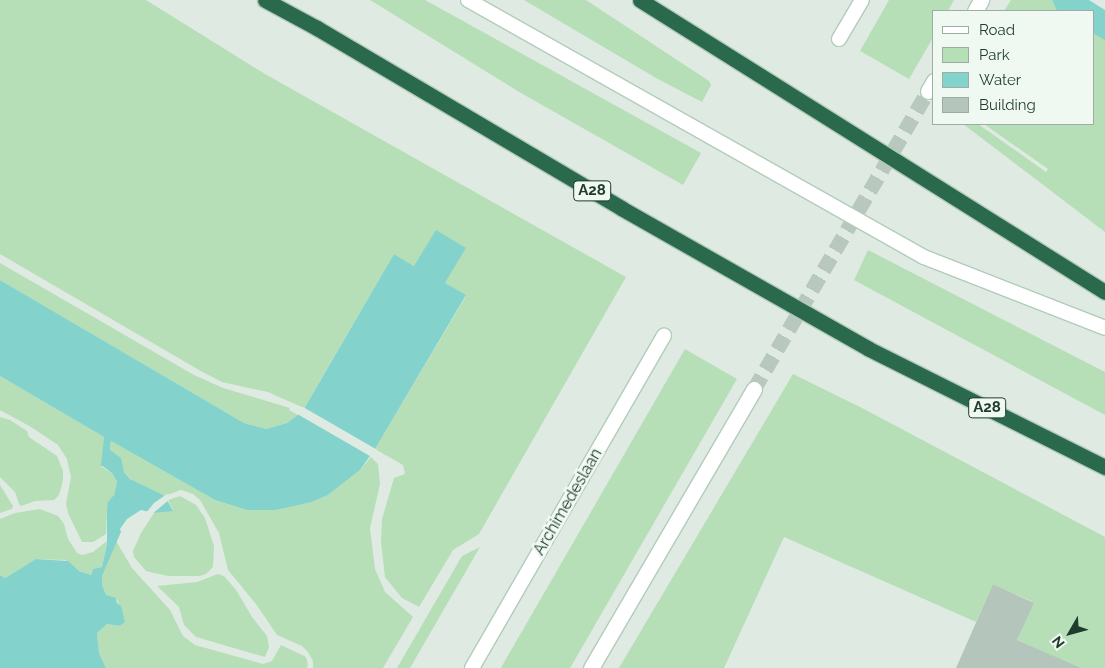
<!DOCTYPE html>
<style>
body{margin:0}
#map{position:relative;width:1105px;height:668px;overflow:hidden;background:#dfebe2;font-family:Raleway,sans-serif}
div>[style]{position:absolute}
.green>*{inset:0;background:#b6deb7;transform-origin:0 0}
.water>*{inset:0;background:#83d3cc}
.pier>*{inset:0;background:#dfebe2;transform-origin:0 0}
.building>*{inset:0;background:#b4c6bb}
.secondary-tunnel>*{height:15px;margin-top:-7.5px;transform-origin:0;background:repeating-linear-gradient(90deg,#b9c8be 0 15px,transparent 0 23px)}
.roads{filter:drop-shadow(1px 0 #b2cbbb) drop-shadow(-1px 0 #b2cbbb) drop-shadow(0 1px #b2cbbb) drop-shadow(0 -1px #b2cbbb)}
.lane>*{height:14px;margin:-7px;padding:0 7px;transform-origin:7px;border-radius:7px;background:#fff}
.secondary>*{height:15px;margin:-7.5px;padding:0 7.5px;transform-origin:7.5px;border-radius:7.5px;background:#fff}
.highway>*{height:15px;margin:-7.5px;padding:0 7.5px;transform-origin:7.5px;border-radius:7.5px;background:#2a694c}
span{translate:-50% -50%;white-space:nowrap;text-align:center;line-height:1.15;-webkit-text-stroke:5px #eff8f1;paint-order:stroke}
.shield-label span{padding:1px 4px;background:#eff8f1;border:1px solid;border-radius:4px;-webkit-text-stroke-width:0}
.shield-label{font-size:15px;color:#1f3c2d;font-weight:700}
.street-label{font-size:16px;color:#1f3c2d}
.legend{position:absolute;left:932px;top:10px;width:162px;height:115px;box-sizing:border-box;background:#eff8f1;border:1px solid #9cada3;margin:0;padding:6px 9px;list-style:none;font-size:15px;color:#1f3c2d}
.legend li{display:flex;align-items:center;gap:10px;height:25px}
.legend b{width:25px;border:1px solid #9cada3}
.north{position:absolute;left:1045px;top:608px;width:50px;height:50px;-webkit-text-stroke:4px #eff8f1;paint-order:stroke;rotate:232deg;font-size:14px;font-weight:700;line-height:20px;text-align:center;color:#1f3c2d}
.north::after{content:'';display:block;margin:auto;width:18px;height:22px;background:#1f3c2d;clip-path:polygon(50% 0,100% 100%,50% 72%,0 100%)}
</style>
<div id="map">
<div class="green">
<div style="clip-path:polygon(0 0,146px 0,265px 74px,626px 277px,479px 534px,453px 550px,419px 607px,402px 598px,385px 577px,381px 542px,382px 519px,394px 478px,405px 474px,403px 465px,375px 449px,466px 296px,445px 283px,466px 248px,414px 266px,394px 254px,304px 408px,268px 392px,222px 382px,199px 370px,0 254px)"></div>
<div style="clip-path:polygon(370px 0,425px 0,701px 153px,683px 185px,521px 93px)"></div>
<div style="clip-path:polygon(524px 0,586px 0,709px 81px,711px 85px,702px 102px,656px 78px)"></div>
<div style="clip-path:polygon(889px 0,954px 0,948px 11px,934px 11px,934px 36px,909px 79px,860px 51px)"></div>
<div style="clip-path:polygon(1011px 0,1052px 0,1057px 11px,1004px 11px)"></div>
<div style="clip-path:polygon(1094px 34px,1105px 39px,1105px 232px,963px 124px,978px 124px,1046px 172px,1048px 169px,984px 124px,1094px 124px)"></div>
<div style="clip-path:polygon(868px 250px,1105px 372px,1105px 415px,854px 280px)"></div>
<div style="clip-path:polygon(0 263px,194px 375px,223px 388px,290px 408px,289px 410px,298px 415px,287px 423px,266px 429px,244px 423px,0 280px)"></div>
<div style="left:685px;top:349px;width:60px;height:370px;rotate:30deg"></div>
<div style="clip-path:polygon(793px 374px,864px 409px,1105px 537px,1105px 668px,1054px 668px,1041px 662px,1044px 652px,1017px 640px,1033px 602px,993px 584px,976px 622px,784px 537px,724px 668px,619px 668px)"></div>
<div style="clip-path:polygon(0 376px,104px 437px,102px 467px,112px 473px,117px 480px,114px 495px,107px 509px,106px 534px,93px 542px,82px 542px,68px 513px,66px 504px,71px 477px,67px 459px,58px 445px,31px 427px,0 410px)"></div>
<div style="clip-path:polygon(0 417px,10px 420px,27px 431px,29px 437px,57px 456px,63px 471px,63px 480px,59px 495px,54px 500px,35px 501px,21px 506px,19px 504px,15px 492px,0 477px)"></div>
<div style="clip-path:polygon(111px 441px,215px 500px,247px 510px,276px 510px,328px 495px,360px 470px,371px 457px,378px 464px,380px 484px,370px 528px,375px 569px,385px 592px,413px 617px,383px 668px,313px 668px,313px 661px,308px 652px,302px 646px,277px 635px,256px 604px,228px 570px,219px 533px,200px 500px,193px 494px,181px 490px,164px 496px,135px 483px,124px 472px,120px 458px,110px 451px)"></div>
<div style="clip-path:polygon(0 485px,13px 506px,12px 509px,0 513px)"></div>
<div style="clip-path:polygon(180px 496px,196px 505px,205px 518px,214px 546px,213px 567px,206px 574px,200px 576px,168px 576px,146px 571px,134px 557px,133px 551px,141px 533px,154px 513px,173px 510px,168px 500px)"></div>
<div style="clip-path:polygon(40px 509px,58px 516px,64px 524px,68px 539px,77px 553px,82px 555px,93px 552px,107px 541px,102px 567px,93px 569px,91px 575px,79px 571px,66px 560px,36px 559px,5px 578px,0 575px,0 519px,15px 513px)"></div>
<div style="clip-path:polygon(116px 541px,132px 568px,170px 610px,183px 636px,195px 645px,263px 664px,272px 661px,281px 645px,306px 657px,308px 665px,307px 668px,106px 668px,99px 653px,97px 633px,107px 624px,120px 626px,125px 622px,117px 599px,106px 596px,102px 585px,102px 576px)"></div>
<div style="clip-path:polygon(480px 547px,410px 668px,397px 668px,462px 556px)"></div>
<div style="clip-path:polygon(218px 574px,224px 576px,236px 590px,252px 617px,267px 636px,269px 647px,265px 657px,196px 637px,184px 625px,179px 607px,157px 586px,197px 582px)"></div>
</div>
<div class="water">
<div style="clip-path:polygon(1052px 0,1089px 0,1105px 10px,1105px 40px,1094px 34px,1094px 11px,1057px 11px)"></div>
<div style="clip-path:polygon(436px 230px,466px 248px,445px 283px,466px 295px,375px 449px,360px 470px,328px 495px,311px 502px,276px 510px,247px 510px,215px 500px,111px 441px,110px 450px,121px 458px,124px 472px,130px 479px,165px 496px,173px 511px,154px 513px,141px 510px,127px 519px,120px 529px,121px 532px,102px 576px,102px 585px,106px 595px,116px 598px,117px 603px,121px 606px,125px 622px,120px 626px,107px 624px,97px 633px,99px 653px,106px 668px,0 668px,0 575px,5px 578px,36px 559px,68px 561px,79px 571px,91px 575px,93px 569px,102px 567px,107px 543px,107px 509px,108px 502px,114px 495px,117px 481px,112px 473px,101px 465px,104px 437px,0 376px,0 280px,244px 423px,266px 429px,287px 423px,302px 412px,394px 254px,414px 266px)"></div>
</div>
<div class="pier">
<div style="left:303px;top:407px;width:85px;height:9px;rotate:30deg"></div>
<div style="clip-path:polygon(167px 494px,170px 499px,151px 515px,145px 514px,154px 503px)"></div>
</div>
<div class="building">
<div style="clip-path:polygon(993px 584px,1034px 603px,1017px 640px,1081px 668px,956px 668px)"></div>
</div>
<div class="secondary-tunnel">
<div style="left:754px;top:389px;width:345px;rotate:-59.7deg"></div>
</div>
<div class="roads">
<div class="lane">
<div style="left:468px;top:0;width:523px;rotate:29.41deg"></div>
<div style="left:924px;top:257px;width:194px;rotate:21.4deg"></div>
<div style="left:839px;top:39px;width:45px;rotate:-59.5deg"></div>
<div style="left:472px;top:668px;width:384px;rotate:-60deg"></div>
</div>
<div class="secondary">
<div style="left:975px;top:11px;width:13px;rotate:-61deg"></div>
<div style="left:928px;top:91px;width:12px;rotate:-59deg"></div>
<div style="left:591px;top:668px;width:323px;rotate:-59.7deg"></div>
</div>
<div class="highway">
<div style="left:265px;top:0;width:59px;rotate:28.3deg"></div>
<div style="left:317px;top:28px;width:353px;rotate:30.6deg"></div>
<div style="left:621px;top:208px;width:285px;rotate:29.6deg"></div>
<div style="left:869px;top:349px;width:264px;rotate:26.6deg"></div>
<div style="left:640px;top:0;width:549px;rotate:32.13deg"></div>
</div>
</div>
<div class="shield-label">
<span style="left:592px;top:191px">A28</span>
<span style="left:987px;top:408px">A28</span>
</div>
<div class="street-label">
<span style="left:568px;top:502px;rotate:-60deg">Archimedeslaan</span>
</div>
<ul class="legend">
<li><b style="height:6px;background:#fff"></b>Road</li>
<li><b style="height:14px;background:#b6deb7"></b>Park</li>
<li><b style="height:14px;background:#83d3cc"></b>Water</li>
<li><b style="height:14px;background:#b4c6bb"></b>Building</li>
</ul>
<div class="north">N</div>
</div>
